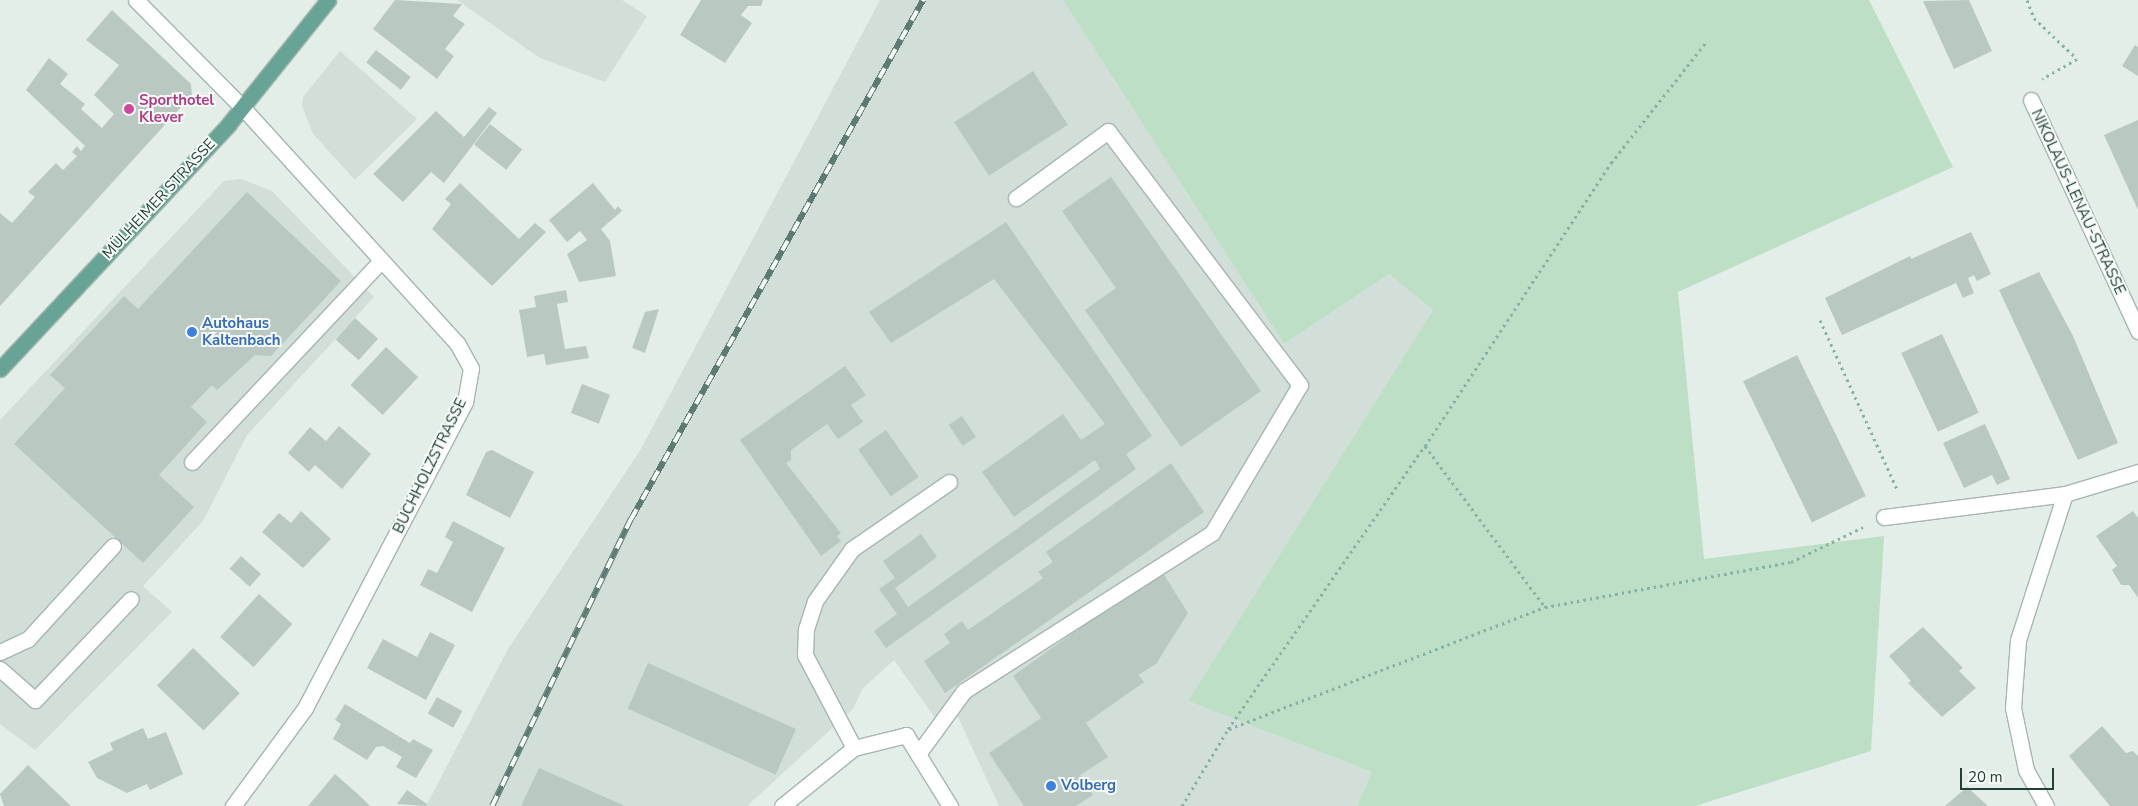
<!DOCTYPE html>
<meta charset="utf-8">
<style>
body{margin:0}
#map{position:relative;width:2138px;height:806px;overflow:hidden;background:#e4eee9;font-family:"Nunito Sans",sans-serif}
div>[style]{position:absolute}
.built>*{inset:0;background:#d2ded8}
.green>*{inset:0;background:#bcdfc6}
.building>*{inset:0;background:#b9c9c2;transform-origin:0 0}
.path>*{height:3px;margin-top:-1.5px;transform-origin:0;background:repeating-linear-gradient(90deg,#84b2a4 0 2.5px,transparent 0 6.5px)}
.roads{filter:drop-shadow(1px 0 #a6b6b0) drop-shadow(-1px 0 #a6b6b0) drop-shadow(0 1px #a6b6b0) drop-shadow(0 -1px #a6b6b0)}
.minor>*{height:15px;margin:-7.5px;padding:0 7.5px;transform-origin:7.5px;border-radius:7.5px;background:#fff}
.major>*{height:15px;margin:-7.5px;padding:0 7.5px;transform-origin:7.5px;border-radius:7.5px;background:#67a495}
.rail>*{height:5.5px;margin-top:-2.75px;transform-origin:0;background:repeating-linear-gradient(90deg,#f5faf7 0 11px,#5d7b73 0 22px);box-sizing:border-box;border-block:1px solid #5d7b73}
.dots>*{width:14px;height:14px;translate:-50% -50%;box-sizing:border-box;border:2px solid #f5faf7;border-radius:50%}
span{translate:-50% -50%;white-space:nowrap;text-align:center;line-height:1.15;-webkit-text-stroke:4px #f5faf7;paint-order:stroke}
.hotel-label{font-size:15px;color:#b23c85;font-weight:700}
.left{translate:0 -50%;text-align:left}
.street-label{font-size:15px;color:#234038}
.shop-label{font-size:15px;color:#366cbe;font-weight:700}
.scale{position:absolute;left:1960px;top:768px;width:94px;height:22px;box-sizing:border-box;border:2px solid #234038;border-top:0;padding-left:6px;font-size:15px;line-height:18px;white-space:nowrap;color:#234038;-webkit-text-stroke:4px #f5faf7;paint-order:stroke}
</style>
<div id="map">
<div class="built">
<div style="clip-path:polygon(457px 0,622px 0,647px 16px,605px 82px,540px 58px)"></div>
<div style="clip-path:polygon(880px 0,1063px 0,1284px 344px,1389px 274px,1433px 310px,1188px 701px,1372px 772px,1357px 806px,999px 806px,958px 717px,940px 725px,894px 660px,863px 688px,853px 709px,747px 806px,426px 806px,508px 649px,641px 449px)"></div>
<div style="clip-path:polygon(340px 51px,417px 119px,355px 180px,313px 134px,302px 106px,303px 97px)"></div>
<div style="clip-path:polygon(241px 179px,272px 191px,374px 297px,247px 435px,203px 521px,143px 586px,172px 612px,35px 750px,0 724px,0 420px,224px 181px)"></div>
</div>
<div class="green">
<div style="clip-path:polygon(1063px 0,1869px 0,1953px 167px,1678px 292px,1704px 559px,1884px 536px,1871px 751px,1695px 806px,1357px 806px,1372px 772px,1188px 701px,1433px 310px,1389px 274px,1284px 344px)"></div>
</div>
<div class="building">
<div style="clip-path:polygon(395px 0,462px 4px,453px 16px,465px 24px,445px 49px,454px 56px,437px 79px,373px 29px)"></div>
<div style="clip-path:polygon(701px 0,763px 0,761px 6px,748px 6px,741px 15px,752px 23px,725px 63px,680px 35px)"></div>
<div style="clip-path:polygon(1969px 0,1992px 51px,1954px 69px,1923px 1px)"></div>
<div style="clip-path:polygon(112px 10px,191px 84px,192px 95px,0 306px,0 213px,12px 223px,35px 197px,28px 192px,56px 163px,63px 170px,77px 156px,72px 152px,77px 146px,81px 151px,85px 146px,26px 90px,49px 58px,68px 74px,60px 84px,85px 104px,81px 109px,102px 128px,114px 114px,94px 95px,119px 65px,86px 40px)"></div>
<div style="clip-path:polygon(2135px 45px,2138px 47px,2138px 76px,2122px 66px)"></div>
<div style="left:376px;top:50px;width:44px;height:16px;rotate:38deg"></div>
<div style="left:1033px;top:71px;width:64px;height:94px;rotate:57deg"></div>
<div style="clip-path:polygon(489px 107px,497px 113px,444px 183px,431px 172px,403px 202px,373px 174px,436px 111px,464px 137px)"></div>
<div style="clip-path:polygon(2138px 120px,2138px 210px,2104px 135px)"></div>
<div style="left:490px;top:124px;width:41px;height:26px;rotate:38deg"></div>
<div style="clip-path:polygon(1111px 177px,1261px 391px,1181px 447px,1085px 310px,1116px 288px,1062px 211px)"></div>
<div style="clip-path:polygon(460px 183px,519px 239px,535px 223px,546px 232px,492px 286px,432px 229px,451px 204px,445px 199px)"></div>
<div style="clip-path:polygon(593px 183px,615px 210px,618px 206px,622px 211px,601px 229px,610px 241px,616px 276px,579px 282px,567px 254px,587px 240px,580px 231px,567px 242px,549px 220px)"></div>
<div style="clip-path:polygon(247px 192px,341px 281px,271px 356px,255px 355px,217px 390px,212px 385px,191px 407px,207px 422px,159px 475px,194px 507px,143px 563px,14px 444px,65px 388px,50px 375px,124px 296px,138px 309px)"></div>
<div style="clip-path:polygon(1006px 222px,1152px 436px,1126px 454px,1136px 469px,886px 648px,874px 631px,897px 614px,879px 589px,895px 578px,883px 561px,921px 534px,937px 557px,895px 588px,908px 607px,1100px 469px,1095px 460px,1014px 517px,982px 472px,1063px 414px,1081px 440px,1105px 424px,994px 279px,891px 343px,869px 312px)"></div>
<div style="clip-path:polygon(1971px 232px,1991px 274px,1977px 281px,1974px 275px,1968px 278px,1974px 293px,1963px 298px,1956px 283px,1842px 335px,1825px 298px,1910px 256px,1911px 259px)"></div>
<div style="clip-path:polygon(2039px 272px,2073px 336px,2118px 443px,2078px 460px,1999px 290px)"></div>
<div style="clip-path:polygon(566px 290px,568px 302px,557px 304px,565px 349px,586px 346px,589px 358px,546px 365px,544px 354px,527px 357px,519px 310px,536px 307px,534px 296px)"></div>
<div style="clip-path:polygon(659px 309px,645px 353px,632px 348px,645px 312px)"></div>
<div style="left:355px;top:318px;width:31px;height:29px;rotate:42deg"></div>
<div style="left:1942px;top:334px;width:87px;height:45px;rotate:65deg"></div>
<div style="left:386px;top:347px;width:44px;height:52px;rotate:43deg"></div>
<div style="left:1797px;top:355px;width:157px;height:60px;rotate:64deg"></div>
<div style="clip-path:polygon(845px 366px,866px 395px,851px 405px,863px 422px,838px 439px,827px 424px,791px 450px,791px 460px,786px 463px,841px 533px,837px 536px,841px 541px,821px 556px,740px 440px)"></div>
<div style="left:582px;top:384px;width:30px;height:31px;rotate:21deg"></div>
<div style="left:962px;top:416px;width:25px;height:16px;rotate:56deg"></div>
<div style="clip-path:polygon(1985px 424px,2010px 479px,1997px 485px,1992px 475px,1964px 488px,1943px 443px)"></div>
<div style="clip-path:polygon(339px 426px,371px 454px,342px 489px,315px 465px,309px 472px,288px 453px,310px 427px,326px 441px)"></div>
<div style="left:886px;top:430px;width:57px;height:34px;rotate:55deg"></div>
<div style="clip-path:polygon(492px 450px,534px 472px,510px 518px,466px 495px,486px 452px)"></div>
<div style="clip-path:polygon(1171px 463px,1204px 512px,945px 693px,924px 661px,950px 643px,944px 634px,962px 621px,968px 630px,1043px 578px,1038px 572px,1053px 562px,1046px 552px)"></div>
<div style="clip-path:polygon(301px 511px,331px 539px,303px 568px,262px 532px,279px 513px,291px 523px)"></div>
<div style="clip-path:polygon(2133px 511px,2138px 518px,2138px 598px,2129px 585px,2121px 585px,2112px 570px,2117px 566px,2096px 536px)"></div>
<div style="clip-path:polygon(453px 521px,505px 548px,472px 612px,420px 585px,428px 569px,437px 573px,453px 542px,445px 537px)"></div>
<div style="left:241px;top:556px;width:27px;height:17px;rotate:42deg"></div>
<div style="clip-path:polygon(1161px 570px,1188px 613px,1156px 664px,1138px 675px,1144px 682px,1086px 723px,1108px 757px,1080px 775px,1093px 795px,1076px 806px,1024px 806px,989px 753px,1041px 718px,1013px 676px)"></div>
<div style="left:259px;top:594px;width:45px;height:58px;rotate:42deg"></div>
<div style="clip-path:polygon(1923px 627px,1963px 668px,1959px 671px,1976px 688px,1942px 717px,1908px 683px,1911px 681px,1889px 656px)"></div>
<div style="clip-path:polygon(430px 632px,455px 645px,426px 700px,367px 668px,383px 639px,417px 657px)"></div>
<div style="left:193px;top:648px;width:65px;height:52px;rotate:44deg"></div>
<div style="left:648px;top:663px;width:162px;height:50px;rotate:24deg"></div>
<div style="left:437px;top:697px;width:29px;height:19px;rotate:29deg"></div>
<div style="clip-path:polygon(345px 704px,410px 743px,413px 739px,433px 750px,416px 778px,396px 767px,402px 757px,383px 746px,376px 747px,367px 760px,333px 739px,341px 724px,335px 720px)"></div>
<div style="clip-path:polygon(2102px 726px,2126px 753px,2133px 751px,2138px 756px,2138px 806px,2110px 806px,2069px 756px)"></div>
<div style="clip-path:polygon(143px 728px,148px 739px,166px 732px,183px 774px,150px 790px,147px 784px,127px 793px,97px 778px,88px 762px,113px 750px,110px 743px)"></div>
<div style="clip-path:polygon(28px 765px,71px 806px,4px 806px,0 794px)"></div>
<div style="clip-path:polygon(539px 768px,625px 806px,521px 806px)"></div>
<div style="clip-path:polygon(335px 774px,360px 796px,370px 806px,308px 806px)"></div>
<div style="clip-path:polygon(1967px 787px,1988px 806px,1945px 806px)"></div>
<div style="clip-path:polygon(407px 790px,427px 804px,426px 806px,397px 804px)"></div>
</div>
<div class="path">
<div style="left:2027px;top:0;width:19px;rotate:69deg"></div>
<div style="left:2034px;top:18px;width:59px;rotate:43.6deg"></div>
<div style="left:2077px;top:59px;width:40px;rotate:150.3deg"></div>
<div style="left:1820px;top:320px;width:188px;rotate:65.5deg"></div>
<div style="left:1425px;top:446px;width:201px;rotate:53.3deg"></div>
<div style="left:1229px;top:729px;width:339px;rotate:-21.1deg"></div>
<div style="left:1545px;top:607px;width:250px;rotate:-10.4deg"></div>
<div style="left:1791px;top:562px;width:80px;rotate:-25.9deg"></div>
<div style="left:1182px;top:806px;width:90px;rotate:-59.1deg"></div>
<div style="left:1228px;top:729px;width:345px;rotate:-55.2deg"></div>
<div style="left:1425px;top:446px;width:339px;rotate:-56.7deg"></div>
<div style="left:1611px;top:163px;width:155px;rotate:-51.8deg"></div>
</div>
<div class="roads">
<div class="minor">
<div style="left:136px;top:0;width:152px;rotate:45.3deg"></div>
<div style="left:243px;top:108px;width:318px;rotate:47.7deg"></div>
<div style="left:457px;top:343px;width:29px;rotate:61deg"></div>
<div style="left:471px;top:368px;width:35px;rotate:100deg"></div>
<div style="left:465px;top:402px;width:345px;rotate:117.6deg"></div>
<div style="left:305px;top:708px;width:122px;rotate:126.3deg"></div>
<div style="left:2031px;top:100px;width:255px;rotate:65.1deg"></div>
<div style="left:192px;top:462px;width:276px;rotate:-46.8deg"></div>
<div style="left:1884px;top:517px;width:182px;rotate:-7.2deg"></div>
<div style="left:0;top:652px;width:31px;rotate:-25deg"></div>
<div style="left:28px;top:639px;width:126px;rotate:-47.6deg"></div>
<div style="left:0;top:669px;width:47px;rotate:41.5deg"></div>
<div style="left:35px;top:700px;width:139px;rotate:-46.5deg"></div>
<div style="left:854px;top:748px;width:105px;rotate:-117.8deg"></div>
<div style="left:805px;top:655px;width:26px;rotate:-88deg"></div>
<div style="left:806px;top:629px;width:29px;rotate:-72deg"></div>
<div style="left:815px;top:601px;width:64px;rotate:-54.6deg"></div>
<div style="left:852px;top:549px;width:118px;rotate:-34.6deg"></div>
<div style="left:918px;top:754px;width:78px;rotate:-53.9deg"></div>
<div style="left:964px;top:691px;width:294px;rotate:-32.5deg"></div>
<div style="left:1212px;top:533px;width:172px;rotate:-59.3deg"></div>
<div style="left:1300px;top:385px;width:318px;rotate:-127.1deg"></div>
<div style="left:1108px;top:131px;width:114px;rotate:143.9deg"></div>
<div style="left:782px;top:806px;width:92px;rotate:-38.9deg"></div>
<div style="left:854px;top:748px;width:54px;rotate:-14deg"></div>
<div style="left:906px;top:735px;width:84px;rotate:58.2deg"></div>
<div style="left:2046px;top:806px;width:41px;rotate:-119.1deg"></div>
<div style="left:2026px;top:770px;width:63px;rotate:-101.8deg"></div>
<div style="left:2013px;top:708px;width:68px;rotate:-85.8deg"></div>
<div style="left:2018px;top:640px;width:153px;rotate:-72.2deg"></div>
<div style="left:2065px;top:494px;width:76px;rotate:-16.8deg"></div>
</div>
<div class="major">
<div style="left:0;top:369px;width:334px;rotate:-46.9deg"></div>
<div style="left:228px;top:125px;width:160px;rotate:-51.3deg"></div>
</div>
</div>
<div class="rail">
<div style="left:492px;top:806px;width:319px;rotate:-64.2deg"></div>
<div style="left:631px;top:519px;width:596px;rotate:-60.64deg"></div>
</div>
<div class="dots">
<div style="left:129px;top:109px;background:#d1479c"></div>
<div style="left:192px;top:332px;background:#3f7fe0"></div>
<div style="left:1051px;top:786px;background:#3f7fe0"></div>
</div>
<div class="hotel-label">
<span class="left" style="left:139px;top:109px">Sporthotel<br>Klever</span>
</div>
<div class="street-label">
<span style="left:159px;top:199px;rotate:-47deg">MÜLHEIMER STRASSE</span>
<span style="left:2078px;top:202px;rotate:65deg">NIKOLAUS-LENAU-STRASSE</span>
<span style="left:430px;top:466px;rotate:-64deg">BUCHHOLZSTRASSE</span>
</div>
<div class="shop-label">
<span class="left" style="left:202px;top:332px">Autohaus<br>Kaltenbach</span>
<span class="left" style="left:1061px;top:786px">Volberg</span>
</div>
<div class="scale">20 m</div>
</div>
